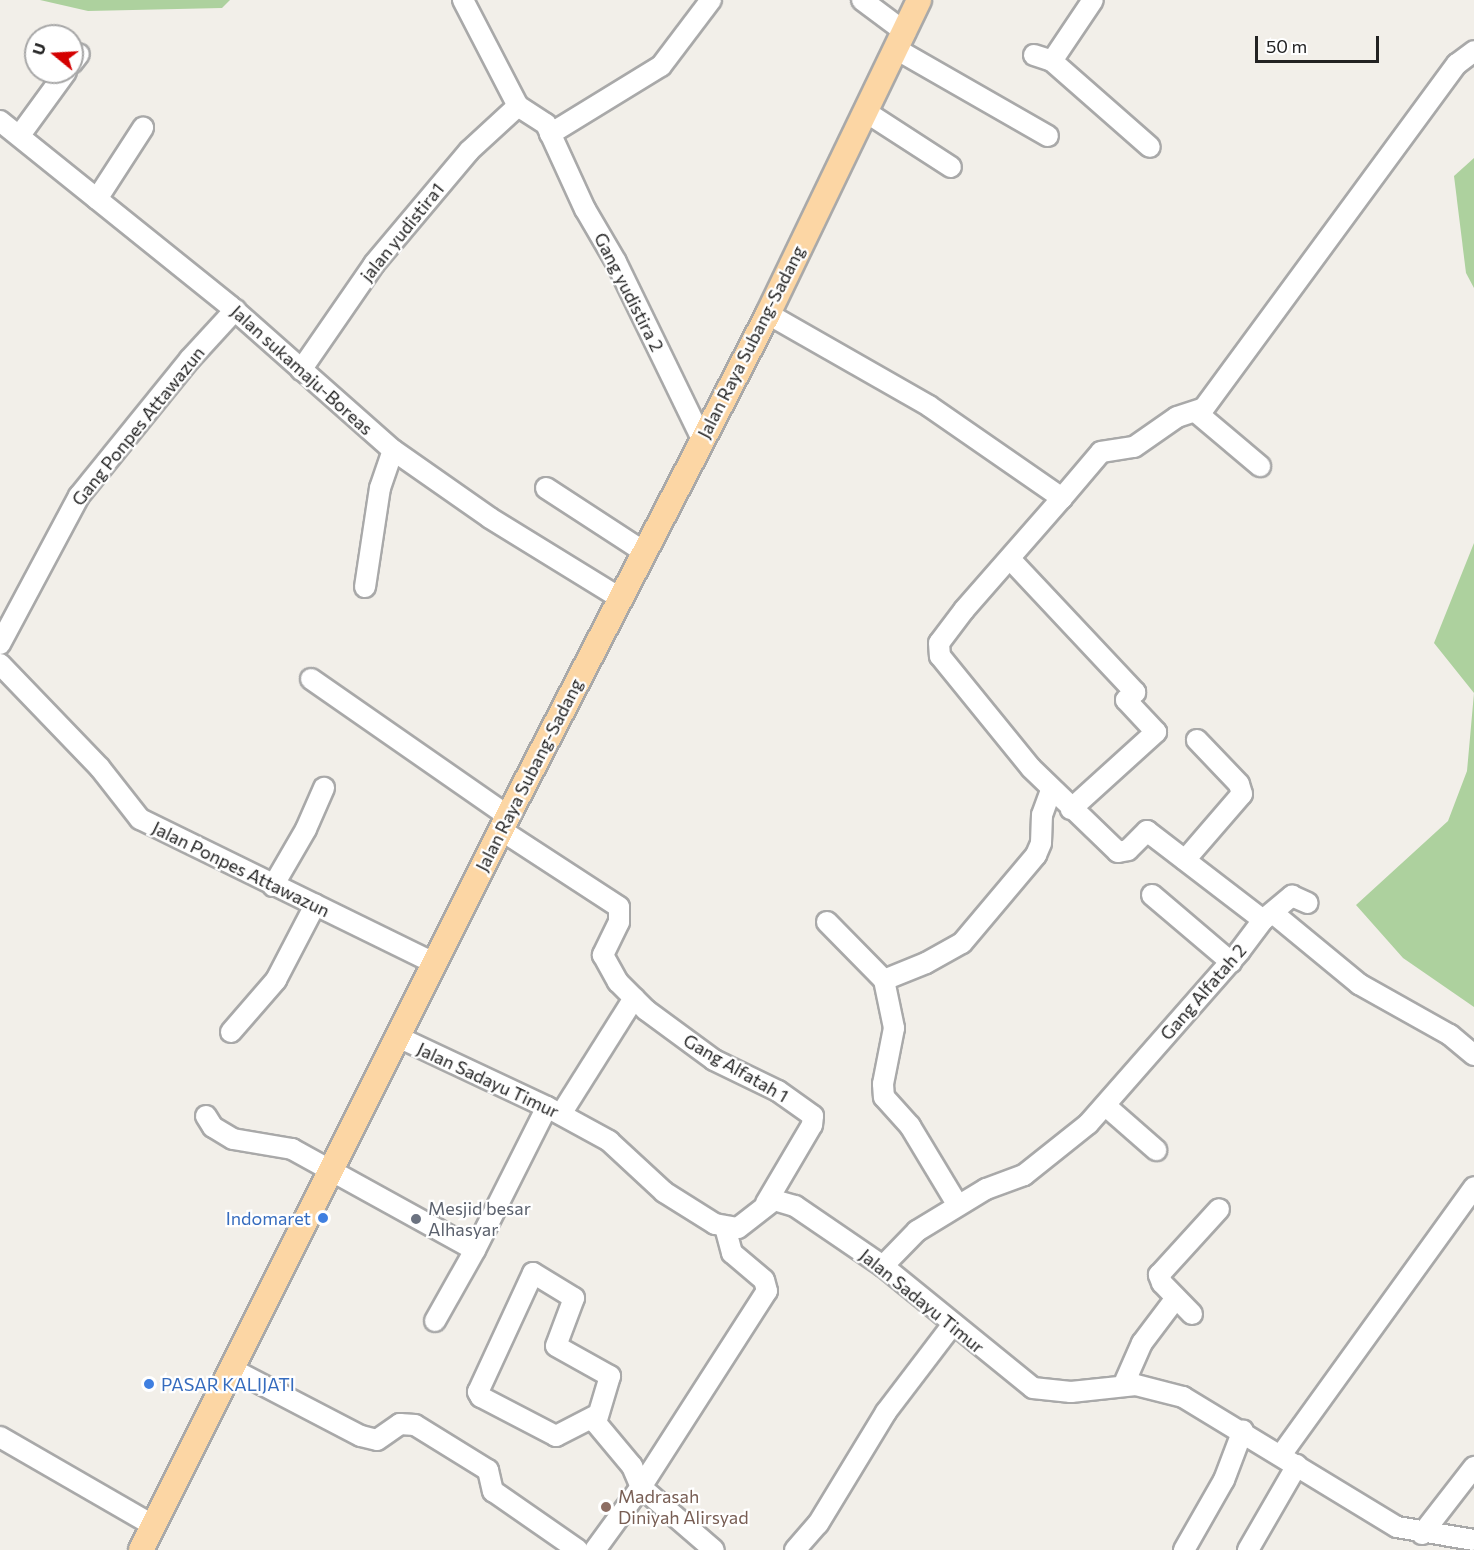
<!DOCTYPE html>
<style>
body{margin:0}
#map{position:relative;width:1474px;height:1550px;overflow:hidden;background:#f2efe9;font-family:Commissioner,sans-serif}
div>[style]{position:absolute}
.forest>*{inset:0;background:#add19e}
.roads{filter:drop-shadow(2px 0 #a9a9a9) drop-shadow(-2px 0 #a9a9a9) drop-shadow(0 2px #a9a9a9) drop-shadow(0 -2px #a9a9a9)}
.minor>*{height:20px;margin:-10px;padding:0 10px;transform-origin:10px;border-radius:10px;background:#fff}
.major>*{height:24px;margin:-12px;padding:0 12px;transform-origin:12px;border-radius:12px;background:#fcd6a4}
.dots>*{width:16px;height:16px;translate:-50% -50%;box-sizing:border-box;border:3px solid #fff;border-radius:50%}
span{translate:-50% -50%;white-space:nowrap;text-align:center;line-height:1.15;-webkit-text-stroke:4.5px #fff;paint-order:stroke}
.street-label{font-size:18px;color:#222}
.worship-label{font-size:18px;color:#5b616d}
.left{translate:0 -50%;text-align:left}
.shop-label{font-size:18px;color:#366cbe}
.right{translate:-100% -50%;text-align:right}
.education-label{font-size:18px;color:#785e54}
.north{position:absolute;left:24px;top:24px;width:60px;height:60px;box-sizing:border-box;background:#fff;border:2px solid #a7a7a7;border-radius:50%;rotate:288deg;font-size:16px;font-weight:700;line-height:24px;text-align:center;color:#222}
.north::after{content:'';display:block;margin:auto;width:21px;height:27px;background:#d40000;clip-path:polygon(50% 0,100% 100%,50% 72%,0 100%)}
.scale{position:absolute;left:1255px;top:36px;width:124px;height:27px;box-sizing:border-box;border:3px solid #222;border-top:0;padding-left:8px;font-size:18px;line-height:21px;white-space:nowrap;color:#222;-webkit-text-stroke:4px #fff;paint-order:stroke}
</style>
<div id="map">
<div class="forest">
<div style="clip-path:polygon(40px 0,230px 0,222px 8px,88px 11px)"></div>
<div style="clip-path:polygon(1474px 158px,1474px 288px,1466px 273px,1454px 176px)"></div>
<div style="clip-path:polygon(1474px 543px,1474px 1007px,1403px 958px,1356px 905px,1448px 821px,1467px 771px,1474px 693px,1434px 643px)"></div>
</div>
<div class="roads">
<div class="minor">
<div style="left:463px;top:0;width:119px;rotate:62.6deg"></div>
<div style="left:518px;top:106px;width:33px;rotate:33deg"></div>
<div style="left:546px;top:124px;width:94px;rotate:65.4deg"></div>
<div style="left:585px;top:209px;width:61px;rotate:59.7deg"></div>
<div style="left:616px;top:262px;width:195px;rotate:64.1deg"></div>
<div style="left:862px;top:0;width:54px;rotate:36.7deg"></div>
<div style="left:896px;top:49px;width:175px;rotate:29.8deg"></div>
<div style="left:1034px;top:55px;width:19px;rotate:18deg"></div>
<div style="left:1052px;top:61px;width:73px;rotate:-56.1deg"></div>
<div style="left:1052px;top:61px;width:130px;rotate:41.3deg"></div>
<div style="left:72px;top:63px;width:11px;rotate:-52deg"></div>
<div style="left:866px;top:112px;width:101px;rotate:32.9deg"></div>
<div style="left:0;top:121px;width:295px;rotate:38.8deg"></div>
<div style="left:230px;top:306px;width:217px;rotate:41.5deg"></div>
<div style="left:393px;top:450px;width:118px;rotate:35deg"></div>
<div style="left:490px;top:518px;width:153px;rotate:31.6deg"></div>
<div style="left:550px;top:134px;width:130px;rotate:-31.5deg"></div>
<div style="left:661px;top:66px;width:83px;rotate:-52.9deg"></div>
<div style="left:20px;top:135px;width:78px;rotate:-53.9deg"></div>
<div style="left:97px;top:199px;width:85px;rotate:-57.1deg"></div>
<div style="left:768px;top:314px;width:185px;rotate:29.7deg"></div>
<div style="left:929px;top:406px;width:162px;rotate:34.7deg"></div>
<div style="left:1062px;top:498px;width:149px;rotate:131.2deg"></div>
<div style="left:964px;top:610px;width:41px;rotate:127.1deg"></div>
<div style="left:939px;top:643px;width:13px;rotate:86deg"></div>
<div style="left:940px;top:656px;width:144px;rotate:50.9deg"></div>
<div style="left:1031px;top:768px;width:121px;rotate:44deg"></div>
<div style="left:1118px;top:852px;width:10px;rotate:-11deg"></div>
<div style="left:1128px;top:850px;width:27px;rotate:-45deg"></div>
<div style="left:1147px;top:831px;width:146px;rotate:37.5deg"></div>
<div style="left:1263px;top:920px;width:39px;rotate:127deg"></div>
<div style="left:1240px;top:951px;width:230px;rotate:131.3deg"></div>
<div style="left:1088px;top:1124px;width:82px;rotate:141.4deg"></div>
<div style="left:1024px;top:1175px;width:40px;rotate:159.8deg"></div>
<div style="left:986px;top:1189px;width:81px;rotate:148.7deg"></div>
<div style="left:917px;top:1231px;width:49px;rotate:134.2deg"></div>
<div style="left:301px;top:370px;width:129px;rotate:-55.4deg"></div>
<div style="left:374px;top:264px;width:148px;rotate:-49.9deg"></div>
<div style="left:469px;top:151px;width:67px;rotate:-42.6deg"></div>
<div style="left:1196px;top:412px;width:84px;rotate:40.2deg"></div>
<div style="left:546px;top:488px;width:117px;rotate:33.1deg"></div>
<div style="left:1062px;top:498px;width:60px;rotate:-49.7deg"></div>
<div style="left:1101px;top:452px;width:33px;rotate:-9deg"></div>
<div style="left:1134px;top:447px;width:52px;rotate:-34.9deg"></div>
<div style="left:1177px;top:417px;width:28px;rotate:-18deg"></div>
<div style="left:1204px;top:408px;width:427px;rotate:-53.7deg"></div>
<div style="left:1457px;top:64px;width:21px;rotate:-37deg"></div>
<div style="left:1010px;top:559px;width:183px;rotate:46.8deg"></div>
<div style="left:1135px;top:692px;width:12px;rotate:138deg"></div>
<div style="left:1126px;top:700px;width:44px;rotate:46.8deg"></div>
<div style="left:1156px;top:732px;width:115px;rotate:137.8deg"></div>
<div style="left:365px;top:587px;width:100px;rotate:-81.4deg"></div>
<div style="left:380px;top:488px;width:40px;rotate:-71.1deg"></div>
<div style="left:0;top:644px;width:168px;rotate:-61.9deg"></div>
<div style="left:79px;top:496px;width:176px;rotate:-51deg"></div>
<div style="left:190px;top:359px;width:67px;rotate:-47.4deg"></div>
<div style="left:0;top:664px;width:144px;rotate:46.1deg"></div>
<div style="left:100px;top:768px;width:65px;rotate:51.9deg"></div>
<div style="left:140px;top:819px;width:327px;rotate:26.1deg"></div>
<div style="left:311px;top:679px;width:240px;rotate:34.8deg"></div>
<div style="left:501px;top:830px;width:141px;rotate:33.1deg"></div>
<div style="left:619px;top:907px;width:15px;rotate:90deg"></div>
<div style="left:619px;top:922px;width:37px;rotate:116deg"></div>
<div style="left:603px;top:955px;width:31px;rotate:61deg"></div>
<div style="left:618px;top:982px;width:40px;rotate:45deg"></div>
<div style="left:646px;top:1010px;width:84px;rotate:36.3deg"></div>
<div style="left:714px;top:1060px;width:71px;rotate:25.8deg"></div>
<div style="left:778px;top:1091px;width:43px;rotate:35.5deg"></div>
<div style="left:813px;top:1116px;width:9px;rotate:96deg"></div>
<div style="left:812px;top:1125px;width:91px;rotate:120.5deg"></div>
<div style="left:1185px;top:860px;width:87px;rotate:-49.2deg"></div>
<div style="left:1242px;top:794px;width:10px;rotate:-107deg"></div>
<div style="left:1239px;top:784px;width:61px;rotate:-133.7deg"></div>
<div style="left:273px;top:886px;width:66px;rotate:-59.9deg"></div>
<div style="left:306px;top:829px;width:45px;rotate:-66.3deg"></div>
<div style="left:1152px;top:895px;width:104px;rotate:40.3deg"></div>
<div style="left:1273px;top:913px;width:112px;rotate:39.5deg"></div>
<div style="left:1359px;top:984px;width:104px;rotate:29.3deg"></div>
<div style="left:1450px;top:1035px;width:31px;rotate:40deg"></div>
<div style="left:1263px;top:920px;width:38px;rotate:-40deg"></div>
<div style="left:1292px;top:896px;width:17px;rotate:24deg"></div>
<div style="left:827px;top:922px;width:81px;rotate:45.5deg"></div>
<div style="left:884px;top:980px;width:49px;rotate:78.2deg"></div>
<div style="left:894px;top:1028px;width:57px;rotate:101.1deg"></div>
<div style="left:883px;top:1084px;width:13px;rotate:86deg"></div>
<div style="left:884px;top:1097px;width:39px;rotate:48deg"></div>
<div style="left:910px;top:1126px;width:91px;rotate:58.9deg"></div>
<div style="left:884px;top:980px;width:45px;rotate:-22deg"></div>
<div style="left:926px;top:963px;width:41px;rotate:-29.1deg"></div>
<div style="left:962px;top:943px;width:115px;rotate:-49.9deg"></div>
<div style="left:1036px;top:855px;width:13px;rotate:-67deg"></div>
<div style="left:1041px;top:843px;width:28px;rotate:-88deg"></div>
<div style="left:1042px;top:815px;width:27px;rotate:-70deg"></div>
<div style="left:231px;top:1032px;width:69px;rotate:-49.1deg"></div>
<div style="left:276px;top:980px;width:85px;rotate:-62.5deg"></div>
<div style="left:396px;top:1036px;width:167px;rotate:25.2deg"></div>
<div style="left:547px;top:1107px;width:71px;rotate:28.7deg"></div>
<div style="left:609px;top:1141px;width:75px;rotate:42.8deg"></div>
<div style="left:664px;top:1192px;width:60px;rotate:32.1deg"></div>
<div style="left:715px;top:1224px;width:23px;rotate:10deg"></div>
<div style="left:738px;top:1228px;width:46px;rotate:-37.9deg"></div>
<div style="left:774px;top:1200px;width:22px;rotate:16deg"></div>
<div style="left:795px;top:1206px;width:107px;rotate:34.3deg"></div>
<div style="left:883px;top:1266px;width:193px;rotate:39.1deg"></div>
<div style="left:1033px;top:1388px;width:38px;rotate:6deg"></div>
<div style="left:1071px;top:1392px;width:65px;rotate:-6.1deg"></div>
<div style="left:1136px;top:1385px;width:49px;rotate:14.3deg"></div>
<div style="left:1183px;top:1397px;width:250px;rotate:31.3deg"></div>
<div style="left:1397px;top:1527px;width:78px;rotate:9.6deg"></div>
<div style="left:1106px;top:1106px;width:67px;rotate:41.3deg"></div>
<div style="left:561px;top:1114px;width:137px;rotate:-57.8deg"></div>
<div style="left:206px;top:1116px;width:13px;rotate:58deg"></div>
<div style="left:213px;top:1127px;width:23px;rotate:31deg"></div>
<div style="left:233px;top:1139px;width:60px;rotate:9.6deg"></div>
<div style="left:292px;top:1149px;width:209px;rotate:28.9deg"></div>
<div style="left:475px;top:1250px;width:160px;rotate:-63.3deg"></div>
<div style="left:1192px;top:1314px;width:43px;rotate:-134.1deg"></div>
<div style="left:1162px;top:1283px;width:9px;rotate:-111deg"></div>
<div style="left:1159px;top:1275px;width:89px;rotate:-47.7deg"></div>
<div style="left:435px;top:1321px;width:81px;rotate:-60.6deg"></div>
<div style="left:234px;top:1370px;width:143px;rotate:27.5deg"></div>
<div style="left:361px;top:1436px;width:16px;rotate:14deg"></div>
<div style="left:377px;top:1440px;width:28px;rotate:-35deg"></div>
<div style="left:400px;top:1424px;width:15px;rotate:4deg"></div>
<div style="left:415px;top:1425px;width:86px;rotate:31.7deg"></div>
<div style="left:488px;top:1470px;width:22px;rotate:77deg"></div>
<div style="left:493px;top:1491px;width:103px;rotate:34.8deg"></div>
<div style="left:1123px;top:1386px;width:47px;rotate:-66.2deg"></div>
<div style="left:1142px;top:1343px;width:56px;rotate:-52.9deg"></div>
<div style="left:595px;top:1416px;width:44px;rotate:152.9deg"></div>
<div style="left:556px;top:1436px;width:85px;rotate:-152.5deg"></div>
<div style="left:481px;top:1397px;width:6px;rotate:-121deg"></div>
<div style="left:478px;top:1392px;width:131px;rotate:-65.2deg"></div>
<div style="left:533px;top:1273px;width:48px;rotate:31.4deg"></div>
<div style="left:574px;top:1298px;width:51px;rotate:110.6deg"></div>
<div style="left:556px;top:1346px;width:62px;rotate:29.1deg"></div>
<div style="left:610px;top:1376px;width:49px;rotate:106.6deg"></div>
<div style="left:596px;top:1423px;width:56px;rotate:50.1deg"></div>
<div style="left:632px;top:1466px;width:23px;rotate:67deg"></div>
<div style="left:0;top:1437px;width:178px;rotate:30deg"></div>
<div style="left:1281px;top:1455px;width:330px;rotate:-54.2deg"></div>
<div style="left:641px;top:1487px;width:233px;rotate:-57.3deg"></div>
<div style="left:767px;top:1291px;width:11px;rotate:-105deg"></div>
<div style="left:764px;top:1280px;width:42px;rotate:-139.8deg"></div>
<div style="left:732px;top:1253px;width:27px;rotate:-105deg"></div>
<div style="left:1422px;top:1534px;width:85px;rotate:-52.2deg"></div>
<div style="left:595px;top:1550px;width:78px;rotate:-53.9deg"></div>
<div style="left:641px;top:1487px;width:96px;rotate:40.8deg"></div>
<div style="left:795px;top:1550px;width:35px;rotate:-49deg"></div>
<div style="left:818px;top:1524px;width:131px;rotate:-58.7deg"></div>
<div style="left:886px;top:1412px;width:111px;rotate:-52.7deg"></div>
<div style="left:1184px;top:1550px;width:81px;rotate:-60.3deg"></div>
<div style="left:1224px;top:1480px;width:53px;rotate:-69.2deg"></div>
<div style="left:1248px;top:1550px;width:98px;rotate:-60deg"></div>
</div>
<div class="major">
<div style="left:141px;top:1550px;width:821px;rotate:-63.43deg"></div>
<div style="left:508px;top:816px;width:565px;rotate:-62.62deg"></div>
<div style="left:768px;top:314px;width:348px;rotate:-64.3deg"></div>
</div>
</div>
<div class="dots">
<div style="left:323px;top:1218px;background:#3f7fe0"></div>
<div style="left:416px;top:1219px;background:#6b7280"></div>
<div style="left:149px;top:1384px;background:#3f7fe0"></div>
<div style="left:606px;top:1507px;background:#8d6e63"></div>
</div>
<div class="street-label">
<span style="left:402px;top:232px;rotate:-51deg">jalan yudistira1</span>
<span style="left:629px;top:292px;rotate:63deg">Gang yudistira 2</span>
<span style="left:751px;top:342px;rotate:-63deg">Jalan Raya Subang-Sadang</span>
<span style="left:302px;top:370px;rotate:42deg">Jalan sukamaju-Boreas</span>
<span style="left:138px;top:426px;rotate:-51deg">Gang Ponpes Attawazun</span>
<span style="left:529px;top:775px;rotate:-63deg">Jalan Raya Subang-Sadang</span>
<span style="left:241px;top:869px;rotate:26deg">Jalan Ponpes Attawazun</span>
<span style="left:1203px;top:992px;rotate:-49deg">Gang Alfatah 2</span>
<span style="left:736px;top:1068px;rotate:30deg">Gang Alfatah 1</span>
<span style="left:488px;top:1080px;rotate:25deg">Jalan Sadayu Timur</span>
<span style="left:922px;top:1301px;rotate:39deg">Jalan Sadayu Timur</span>
</div>
<div class="worship-label">
<span class="left" style="left:428px;top:1219px">Mesjid besar<br>Alhasyar</span>
</div>
<div class="shop-label">
<span class="right" style="left:311px;top:1218px">Indomaret</span>
<span class="left" style="left:161px;top:1384px">PASAR KALIJATI</span>
</div>
<div class="education-label">
<span class="left" style="left:618px;top:1507px">Madrasah<br>Diniyah Alirsyad</span>
</div>
<div class="north">U</div>
<div class="scale">50 m</div>
</div>
